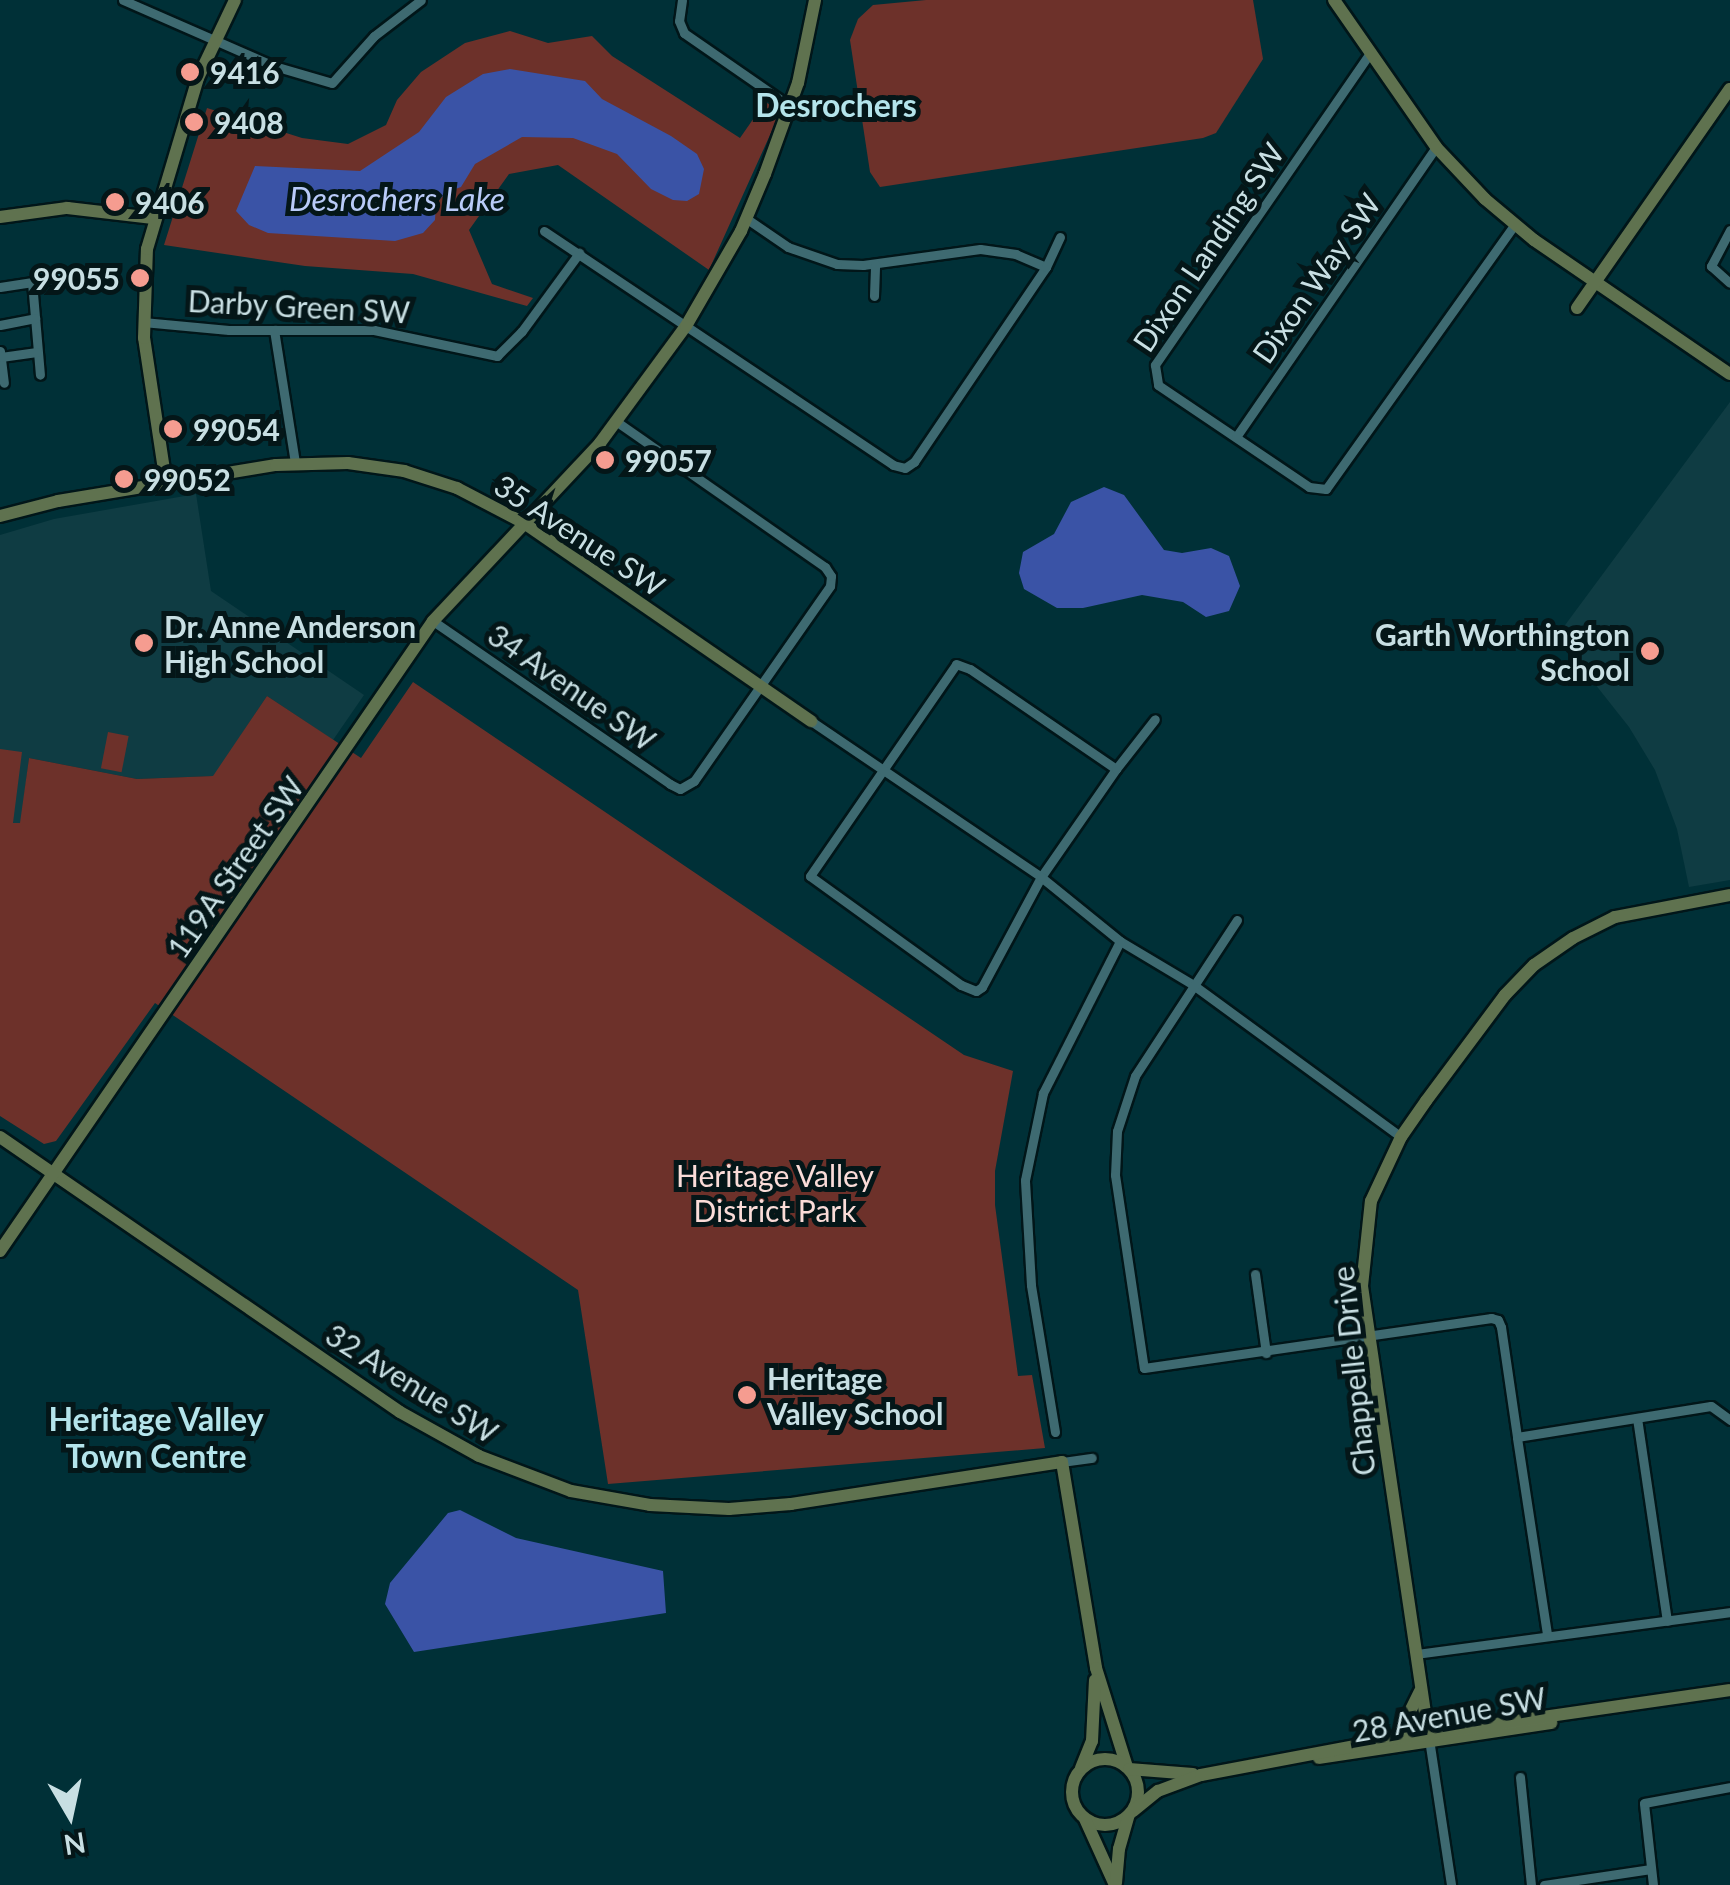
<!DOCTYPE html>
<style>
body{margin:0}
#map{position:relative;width:1730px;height:1885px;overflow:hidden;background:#003037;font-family:Lato,sans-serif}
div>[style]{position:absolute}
.built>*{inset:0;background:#0f3c43}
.green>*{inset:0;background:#6d312a;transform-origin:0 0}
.water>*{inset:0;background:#3a53a6}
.roads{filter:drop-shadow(2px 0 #011619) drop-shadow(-2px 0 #011619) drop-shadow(0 2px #011619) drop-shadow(0 -2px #011619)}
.street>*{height:9px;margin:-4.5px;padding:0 4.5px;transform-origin:4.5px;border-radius:4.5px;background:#3e6a71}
.secondary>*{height:12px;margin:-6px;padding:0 6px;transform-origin:6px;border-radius:6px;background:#5f724f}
.secondary>.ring{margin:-6px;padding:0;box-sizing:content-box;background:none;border:12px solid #5f724f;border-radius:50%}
.dots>*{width:28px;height:28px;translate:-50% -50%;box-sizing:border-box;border:5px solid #041618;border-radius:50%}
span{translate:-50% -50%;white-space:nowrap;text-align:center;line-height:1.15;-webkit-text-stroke:10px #041618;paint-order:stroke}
.poi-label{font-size:30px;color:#c8dfe3;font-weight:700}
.left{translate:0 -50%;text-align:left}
.right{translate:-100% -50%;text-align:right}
.street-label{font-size:30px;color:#c8dfe3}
.park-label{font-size:30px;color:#fadcd8}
.neighbourhood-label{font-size:32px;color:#b4e4eb;font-weight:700}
.water-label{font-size:32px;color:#b9cbf8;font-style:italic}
.north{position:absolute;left:20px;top:1765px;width:100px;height:100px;-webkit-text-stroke:8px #041618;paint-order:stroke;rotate:171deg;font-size:28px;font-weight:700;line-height:40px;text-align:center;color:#c8dfe3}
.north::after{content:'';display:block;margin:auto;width:35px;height:45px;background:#c8dfe3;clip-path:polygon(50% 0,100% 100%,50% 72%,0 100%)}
</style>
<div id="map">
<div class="built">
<div style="clip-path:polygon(1730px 402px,1730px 880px,1689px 887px,1677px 829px,1655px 770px,1629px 727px,1557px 636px)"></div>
<div style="clip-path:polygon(196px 494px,211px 591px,364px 695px,333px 740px,267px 696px,214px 776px,137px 779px,29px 758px,21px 823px,0 826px,0 535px,54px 519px)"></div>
</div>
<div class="green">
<div style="clip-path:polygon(926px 0,1253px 0,1263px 59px,1216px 133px,1203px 138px,880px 187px,870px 172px,850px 40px,858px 19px,873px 5px)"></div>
<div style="clip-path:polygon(510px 31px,548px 43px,592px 36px,612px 56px,740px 138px,765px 102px,775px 107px,779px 115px,709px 270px,558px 165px,509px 174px,469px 230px,492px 284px,533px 298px,527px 306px,413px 274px,305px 266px,164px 245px,207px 108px,302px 138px,348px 144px,386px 125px,397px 100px,421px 72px,465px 43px)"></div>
<div style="clip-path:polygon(413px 682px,964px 1055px,1013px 1071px,995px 1171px,995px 1205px,1018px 1376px,1032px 1375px,1045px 1448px,608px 1484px,578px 1290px,155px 1003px,56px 1141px,44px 1144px,0 1116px,0 749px,22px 752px,13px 823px,20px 823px,29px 758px,137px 779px,213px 776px,267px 696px,361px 758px)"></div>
<div style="left:108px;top:732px;width:21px;height:37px;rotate:11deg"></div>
</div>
<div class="water">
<div style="clip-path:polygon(510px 69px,585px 81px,602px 99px,671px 136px,697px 154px,704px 169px,699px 194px,687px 201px,673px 200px,651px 189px,617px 154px,573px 138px,522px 137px,475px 164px,461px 187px,447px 192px,436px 203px,435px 220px,423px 233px,395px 241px,268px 233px,249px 225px,236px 211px,255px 166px,360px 171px,419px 132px,446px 97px,483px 74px)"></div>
<div style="clip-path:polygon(1104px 487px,1124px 495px,1164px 550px,1182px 553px,1211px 548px,1229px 556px,1240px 586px,1229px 611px,1206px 617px,1183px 602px,1142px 595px,1083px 608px,1057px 608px,1024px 589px,1019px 573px,1023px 552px,1054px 534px,1071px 502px)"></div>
<div style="clip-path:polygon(460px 1510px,516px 1538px,663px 1571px,666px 1613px,414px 1652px,385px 1604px,390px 1583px,448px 1513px)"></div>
</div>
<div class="roads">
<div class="street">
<div style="left:123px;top:0;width:165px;rotate:23.6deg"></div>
<div style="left:274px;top:66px;width:60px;rotate:16.3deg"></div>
<div style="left:332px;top:83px;width:63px;rotate:-48.2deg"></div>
<div style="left:374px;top:36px;width:59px;rotate:-37.5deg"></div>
<div style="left:682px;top:0;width:21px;rotate:98deg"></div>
<div style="left:679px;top:21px;width:13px;rotate:67deg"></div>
<div style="left:684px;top:33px;width:130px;rotate:34.7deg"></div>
<div style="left:1370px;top:53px;width:379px;rotate:124.6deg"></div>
<div style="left:1155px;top:365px;width:20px;rotate:81deg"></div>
<div style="left:1158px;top:385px;width:182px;rotate:34deg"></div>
<div style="left:1309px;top:487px;width:17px;rotate:7deg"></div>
<div style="left:1326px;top:489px;width:324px;rotate:-54.5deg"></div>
<div style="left:1730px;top:230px;width:41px;rotate:117.8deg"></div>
<div style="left:1711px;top:266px;width:25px;rotate:42deg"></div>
<div style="left:544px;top:231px;width:420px;rotate:33.8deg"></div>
<div style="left:893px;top:465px;width:12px;rotate:14deg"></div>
<div style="left:905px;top:468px;width:11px;rotate:-34deg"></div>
<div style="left:914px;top:462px;width:235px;rotate:-55.9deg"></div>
<div style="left:1046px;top:267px;width:33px;rotate:-157deg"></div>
<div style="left:1016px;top:254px;width:36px;rotate:-172deg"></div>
<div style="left:980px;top:249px;width:118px;rotate:172.2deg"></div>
<div style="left:863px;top:265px;width:26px;rotate:-178deg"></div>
<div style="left:837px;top:264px;width:52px;rotate:-160.9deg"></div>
<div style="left:788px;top:247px;width:50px;rotate:-145.7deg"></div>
<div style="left:1046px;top:267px;width:33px;rotate:-65deg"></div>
<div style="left:32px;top:282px;width:93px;rotate:85.1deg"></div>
<div style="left:0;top:287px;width:79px;rotate:-8.7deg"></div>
<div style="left:874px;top:296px;width:32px;rotate:-88deg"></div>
<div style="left:143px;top:322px;width:86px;rotate:5.3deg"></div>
<div style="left:229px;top:330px;width:145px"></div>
<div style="left:374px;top:330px;width:126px;rotate:11.9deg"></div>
<div style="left:497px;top:356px;width:35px;rotate:-45deg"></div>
<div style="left:522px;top:331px;width:97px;rotate:-53.8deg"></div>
<div style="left:0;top:325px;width:36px;rotate:-11deg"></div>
<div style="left:274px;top:330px;width:135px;rotate:81deg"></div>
<div style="left:0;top:351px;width:32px;rotate:83deg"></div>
<div style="left:1px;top:357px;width:36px;rotate:-8deg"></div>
<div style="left:1236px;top:437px;width:352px;rotate:-55.4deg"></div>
<div style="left:433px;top:621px;width:288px;rotate:34.5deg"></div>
<div style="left:670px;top:784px;width:11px;rotate:27deg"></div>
<div style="left:680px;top:789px;width:16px;rotate:-30deg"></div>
<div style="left:694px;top:781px;width:238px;rotate:-55.1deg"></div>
<div style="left:830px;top:586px;width:10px;rotate:-84deg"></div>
<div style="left:831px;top:576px;width:11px;rotate:-124deg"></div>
<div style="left:825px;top:567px;width:254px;rotate:-145.1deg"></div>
<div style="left:956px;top:664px;width:15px;rotate:20deg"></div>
<div style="left:970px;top:669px;width:177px;rotate:34.4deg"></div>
<div style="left:1116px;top:769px;width:131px;rotate:124.8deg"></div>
<div style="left:1041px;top:877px;width:125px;rotate:118.2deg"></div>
<div style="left:982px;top:987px;width:7px;rotate:146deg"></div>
<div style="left:976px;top:991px;width:16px;rotate:-158deg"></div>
<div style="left:961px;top:985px;width:186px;rotate:-144.2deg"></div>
<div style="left:810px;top:876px;width:257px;rotate:-55.4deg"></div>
<div style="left:811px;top:721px;width:278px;rotate:34.1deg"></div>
<div style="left:1041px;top:877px;width:102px;rotate:39deg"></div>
<div style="left:1120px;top:941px;width:84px;rotate:30.8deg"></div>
<div style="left:1192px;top:984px;width:259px;rotate:36.2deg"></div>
<div style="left:1116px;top:769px;width:63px;rotate:-52deg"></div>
<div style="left:1237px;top:920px;width:186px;rotate:123.2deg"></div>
<div style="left:1135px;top:1076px;width:58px;rotate:108.1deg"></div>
<div style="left:1117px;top:1131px;width:44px;rotate:92.6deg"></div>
<div style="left:1115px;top:1175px;width:195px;rotate:81.5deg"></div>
<div style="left:1144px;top:1368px;width:351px;rotate:-8.2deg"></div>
<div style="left:1491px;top:1318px;width:7px;rotate:16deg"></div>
<div style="left:1498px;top:1320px;width:8px;rotate:67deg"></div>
<div style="left:1501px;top:1327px;width:111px;rotate:81.7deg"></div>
<div style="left:1255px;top:1274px;width:80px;rotate:82.1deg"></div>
<div style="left:1637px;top:1418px;width:205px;rotate:81.6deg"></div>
<div style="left:1055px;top:1432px;width:149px;rotate:-99.3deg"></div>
<div style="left:1031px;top:1285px;width:105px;rotate:-93.3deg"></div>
<div style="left:1025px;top:1180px;width:89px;rotate:-78.3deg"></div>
<div style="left:1043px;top:1093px;width:170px;rotate:-63.1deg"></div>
<div style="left:1062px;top:1462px;width:30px;rotate:-8deg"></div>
<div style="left:1547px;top:1634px;width:199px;rotate:-98.7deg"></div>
<div style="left:1517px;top:1437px;width:196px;rotate:-9.1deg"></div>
<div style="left:1711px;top:1406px;width:24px;rotate:36deg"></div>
<div style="left:1416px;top:1654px;width:317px;rotate:-7.6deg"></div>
<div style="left:1429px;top:1739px;width:148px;rotate:81.4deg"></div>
<div style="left:1520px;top:1777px;width:109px;rotate:84.2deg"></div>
<div style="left:1544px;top:1885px;width:108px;rotate:-8.5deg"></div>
<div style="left:1653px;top:1885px;width:82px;rotate:-96.3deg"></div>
<div style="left:1644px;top:1803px;width:87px;rotate:-10.5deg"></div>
</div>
<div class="secondary">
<div style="left:1334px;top:0;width:179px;rotate:55.2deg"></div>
<div style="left:1436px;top:147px;width:71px;rotate:46.7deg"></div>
<div style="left:1485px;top:199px;width:64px;rotate:39.9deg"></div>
<div style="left:1534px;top:240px;width:237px;rotate:34.4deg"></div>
<div style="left:0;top:217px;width:68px;rotate:-7.7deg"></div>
<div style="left:67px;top:208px;width:87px;rotate:6.6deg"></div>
<div style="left:1577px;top:308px;width:267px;rotate:-55.1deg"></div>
<div style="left:166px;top:483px;width:147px;rotate:-98.6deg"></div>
<div style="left:144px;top:338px;width:89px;rotate:-88.1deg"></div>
<div style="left:147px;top:249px;width:178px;rotate:-73.4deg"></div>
<div style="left:198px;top:78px;width:86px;rotate:-64.6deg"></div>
<div style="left:0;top:516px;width:60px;rotate:-14.5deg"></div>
<div style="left:58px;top:501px;width:221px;rotate:-9.4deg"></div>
<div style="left:276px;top:465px;width:72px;rotate:-1.6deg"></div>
<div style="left:348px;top:463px;width:57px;rotate:8.1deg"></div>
<div style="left:404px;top:471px;width:56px;rotate:17.8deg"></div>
<div style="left:457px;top:488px;width:76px;rotate:27.6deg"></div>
<div style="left:524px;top:523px;width:349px;rotate:34.6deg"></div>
<div style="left:0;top:1137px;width:485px;rotate:34.5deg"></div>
<div style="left:400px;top:1412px;width:90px;rotate:29.1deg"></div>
<div style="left:479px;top:1456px;width:98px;rotate:20.8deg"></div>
<div style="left:571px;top:1491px;width:80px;rotate:10deg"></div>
<div style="left:650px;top:1505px;width:79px;rotate:2.9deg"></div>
<div style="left:729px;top:1509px;width:62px;rotate:-4.6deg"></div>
<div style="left:791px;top:1504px;width:274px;rotate:-8.8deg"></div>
<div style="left:1062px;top:1462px;width:209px;rotate:80.6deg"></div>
<div style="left:1096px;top:1668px;width:104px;rotate:72.6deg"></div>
<div style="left:0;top:1251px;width:764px;rotate:-55.5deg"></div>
<div style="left:433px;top:621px;width:244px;rotate:-46.8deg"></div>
<div style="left:600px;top:443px;width:145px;rotate:-53.7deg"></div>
<div style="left:686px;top:326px;width:110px;rotate:-59.9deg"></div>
<div style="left:741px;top:231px;width:62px;rotate:-67.2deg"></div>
<div style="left:765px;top:174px;width:97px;rotate:-70.1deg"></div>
<div style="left:798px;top:83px;width:85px;rotate:-78.4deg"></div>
<div style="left:1428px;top:1733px;width:452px;rotate:-98.4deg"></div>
<div style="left:1362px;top:1286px;width:85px;rotate:-84deg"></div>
<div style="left:1371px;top:1201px;width:71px;rotate:-64.9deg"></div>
<div style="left:1401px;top:1137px;width:44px;rotate:-55.2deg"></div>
<div style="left:1426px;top:1101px;width:132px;rotate:-53.3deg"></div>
<div style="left:1505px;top:995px;width:42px;rotate:-46deg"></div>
<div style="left:1534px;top:965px;width:47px;rotate:-34.7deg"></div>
<div style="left:1573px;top:938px;width:47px;rotate:-26.6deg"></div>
<div style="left:1615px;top:917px;width:117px;rotate:-10.8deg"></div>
<div style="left:1397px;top:1738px;width:52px;rotate:-63.9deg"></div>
<div style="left:1319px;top:1758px;width:235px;rotate:-8.6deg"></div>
<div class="ring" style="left:1072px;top:1759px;width:54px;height:54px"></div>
<div style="left:1081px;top:1768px;width:29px;rotate:-68deg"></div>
<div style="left:1092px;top:1741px;width:61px;rotate:-87.2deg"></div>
<div style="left:1129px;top:1769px;width:64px;rotate:4.5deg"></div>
<div style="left:1133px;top:1811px;width:32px;rotate:-39deg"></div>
<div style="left:1158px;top:1791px;width:46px;rotate:-20.4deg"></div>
<div style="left:1201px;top:1775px;width:199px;rotate:-10.7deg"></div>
<div style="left:1397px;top:1738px;width:336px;rotate:-8.2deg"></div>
<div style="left:1085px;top:1819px;width:72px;rotate:65.6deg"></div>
<div style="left:1116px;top:1883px;width:34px;rotate:-85deg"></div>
<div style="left:1119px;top:1849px;width:35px;rotate:-74deg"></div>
</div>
</div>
<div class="dots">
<div style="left:190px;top:72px;background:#f59c90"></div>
<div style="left:194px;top:122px;background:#f59c90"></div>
<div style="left:115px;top:202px;background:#f59c90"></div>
<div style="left:140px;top:278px;background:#f59c90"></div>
<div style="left:173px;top:429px;background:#f59c90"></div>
<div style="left:605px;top:460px;background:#f59c90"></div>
<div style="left:124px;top:479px;background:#f59c90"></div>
<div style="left:144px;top:643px;background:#f59c90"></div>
<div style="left:1650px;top:651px;background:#f59c90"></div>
<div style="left:747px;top:1395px;background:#f59c90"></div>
</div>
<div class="poi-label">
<span class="left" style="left:210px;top:72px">9416</span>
<span class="left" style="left:214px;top:122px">9408</span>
<span class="left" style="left:135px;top:202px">9406</span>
<span class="right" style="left:120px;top:278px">99055</span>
<span class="left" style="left:193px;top:429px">99054</span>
<span class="left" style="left:625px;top:460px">99057</span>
<span class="left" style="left:144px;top:479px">99052</span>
<span class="left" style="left:164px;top:643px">Dr. Anne Anderson<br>High School</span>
<span class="right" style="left:1630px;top:651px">Garth Worthington<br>School</span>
<span class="left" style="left:767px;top:1395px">Heritage<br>Valley School</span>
</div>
<div class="street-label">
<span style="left:1208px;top:247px;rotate:-56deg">Dixon Landing SW</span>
<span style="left:1316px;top:278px;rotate:-55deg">Dixon Way SW</span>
<span style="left:299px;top:306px;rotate:3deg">Darby Green SW</span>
<span style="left:580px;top:535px;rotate:33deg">35 Avenue SW</span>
<span style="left:572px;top:687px;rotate:35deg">34 Avenue SW</span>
<span style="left:235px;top:867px;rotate:-55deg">119A Street SW</span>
<span style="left:1353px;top:1371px;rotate:-96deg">Chappelle Drive</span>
<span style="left:412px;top:1383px;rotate:32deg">32 Avenue SW</span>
<span style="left:1449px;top:1714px;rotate:-10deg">28 Avenue SW</span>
</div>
<div class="park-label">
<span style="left:775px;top:1192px">Heritage Valley<br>District Park</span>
</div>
<div class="neighbourhood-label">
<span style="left:836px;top:105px">Desrochers</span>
<span style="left:156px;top:1438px">Heritage Valley<br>Town Centre</span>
</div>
<div class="water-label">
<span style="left:397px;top:199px">Desrochers Lake</span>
</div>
<div class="north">N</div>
</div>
